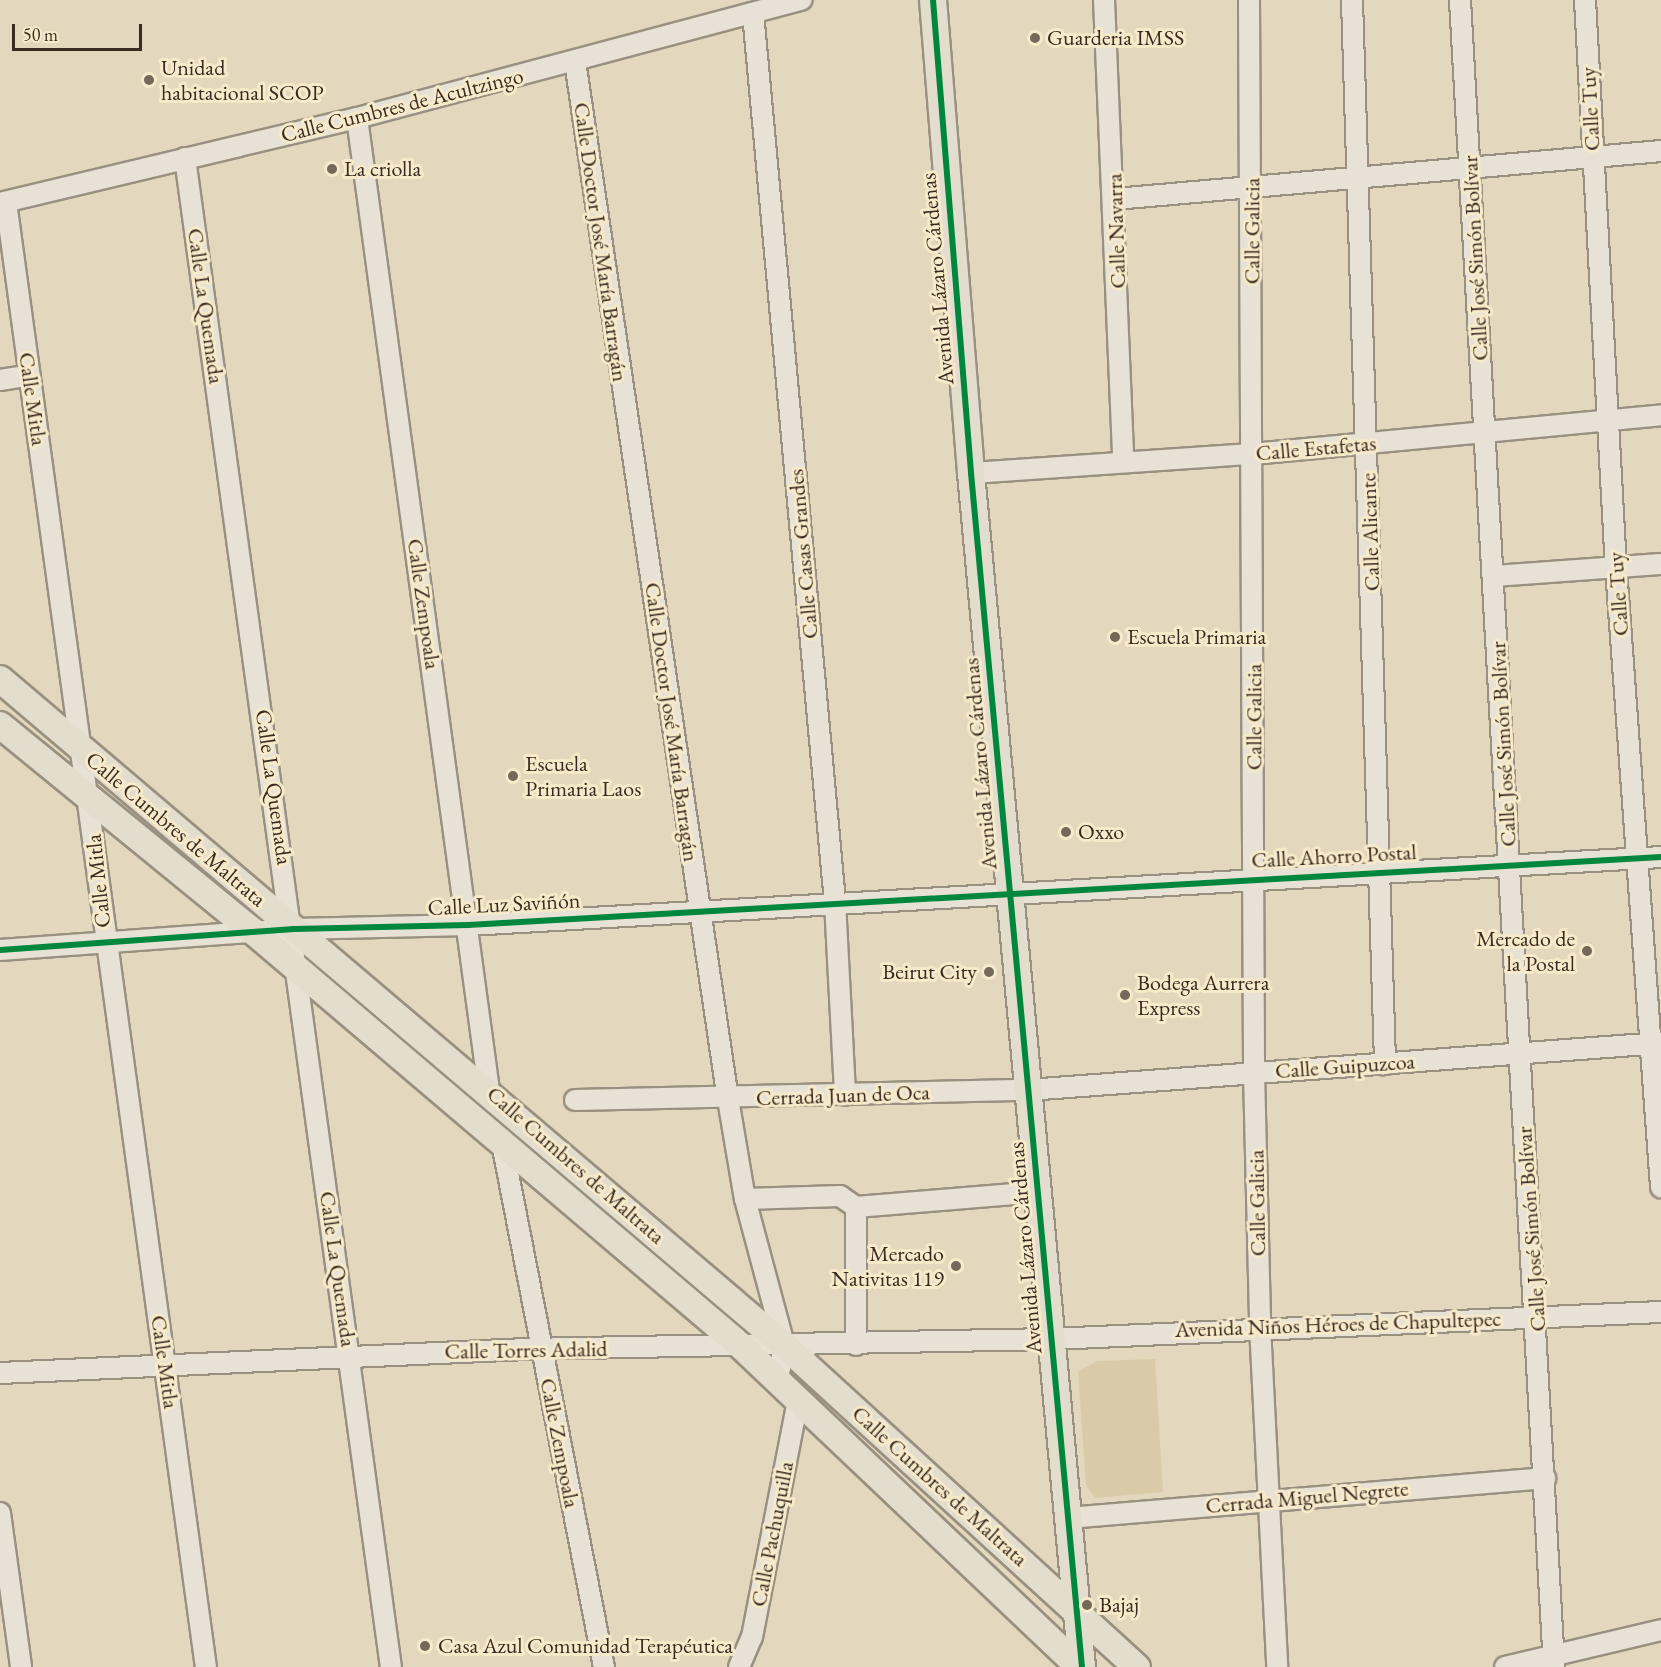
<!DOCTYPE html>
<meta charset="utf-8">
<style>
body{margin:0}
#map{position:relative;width:1661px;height:1667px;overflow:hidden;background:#e3d8bd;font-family:"EB Garamond",serif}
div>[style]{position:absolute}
.green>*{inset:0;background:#dacba8}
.roads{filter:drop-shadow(2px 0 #999080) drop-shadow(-2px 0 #999080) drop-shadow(0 2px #999080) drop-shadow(0 -2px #999080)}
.minor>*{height:20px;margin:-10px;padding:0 10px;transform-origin:10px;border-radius:10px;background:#e7e2d5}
.major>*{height:26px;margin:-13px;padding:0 13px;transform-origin:13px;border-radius:13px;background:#e3ddce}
.cycleway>*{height:6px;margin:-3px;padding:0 3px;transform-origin:3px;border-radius:3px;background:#00873e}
.dots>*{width:16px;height:16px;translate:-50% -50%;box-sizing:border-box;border:3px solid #f7eaca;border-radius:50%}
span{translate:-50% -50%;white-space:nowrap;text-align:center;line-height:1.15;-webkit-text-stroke:6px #f7eaca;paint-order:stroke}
.poi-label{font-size:22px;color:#392b21}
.left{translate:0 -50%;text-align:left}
.right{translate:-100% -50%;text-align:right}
.street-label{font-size:22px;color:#392b21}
.scale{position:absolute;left:12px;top:24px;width:130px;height:27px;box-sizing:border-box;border:3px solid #392b21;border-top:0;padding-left:8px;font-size:18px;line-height:21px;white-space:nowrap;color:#392b21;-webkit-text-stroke:4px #f7eaca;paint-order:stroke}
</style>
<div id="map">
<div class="green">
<div style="clip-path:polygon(1155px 1359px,1163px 1492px,1095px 1498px,1086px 1486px,1078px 1372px,1097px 1361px)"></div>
</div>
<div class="roads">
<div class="minor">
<div style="left:1104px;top:0;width:462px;rotate:87.6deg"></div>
<div style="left:1249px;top:0;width:1073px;rotate:89.73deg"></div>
<div style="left:1254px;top:1073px;width:253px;rotate:88.6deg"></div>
<div style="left:1260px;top:1326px;width:341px;rotate:87.1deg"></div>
<div style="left:1352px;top:0;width:1065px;rotate:88.22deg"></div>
<div style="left:1460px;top:0;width:1670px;rotate:86.77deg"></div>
<div style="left:1585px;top:0;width:569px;rotate:86.88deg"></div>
<div style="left:1616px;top:568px;width:621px;rotate:85.84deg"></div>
<div style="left:753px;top:13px;width:893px;rotate:84.73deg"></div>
<div style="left:835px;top:902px;width:193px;rotate:87deg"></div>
<div style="left:575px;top:61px;width:1049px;rotate:81.62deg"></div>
<div style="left:728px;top:1099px;width:101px;rotate:80.4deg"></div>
<div style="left:745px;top:1199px;width:151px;rotate:75deg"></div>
<div style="left:784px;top:1345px;width:36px;rotate:100deg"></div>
<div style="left:357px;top:118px;width:981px;rotate:82.27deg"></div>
<div style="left:185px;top:158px;width:1523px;rotate:82.23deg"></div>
<div style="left:1115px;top:199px;width:548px;rotate:-5.02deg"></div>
<div style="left:6px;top:202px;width:1479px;rotate:82.23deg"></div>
<div style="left:0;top:203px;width:367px;rotate:-13.4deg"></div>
<div style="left:357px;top:118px;width:460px;rotate:-14.9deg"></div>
<div style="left:0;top:380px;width:30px;rotate:-9deg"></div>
<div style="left:971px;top:473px;width:282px;rotate:-3.9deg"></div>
<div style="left:1252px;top:454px;width:411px;rotate:-5.4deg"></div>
<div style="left:1494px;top:576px;width:167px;rotate:-4.1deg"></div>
<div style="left:0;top:950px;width:295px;rotate:-4.1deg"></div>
<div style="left:294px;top:929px;width:174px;rotate:-1.3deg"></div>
<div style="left:468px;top:925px;width:1195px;rotate:-3.26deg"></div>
<div style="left:575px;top:1100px;width:453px;rotate:-1.3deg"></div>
<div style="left:1028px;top:1090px;width:635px;rotate:-4.25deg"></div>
<div style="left:503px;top:1148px;width:529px;rotate:78.99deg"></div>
<div style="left:745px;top:1199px;width:95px;rotate:-1.8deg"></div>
<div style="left:840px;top:1196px;width:19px;rotate:35deg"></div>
<div style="left:856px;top:1207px;width:183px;rotate:-4.7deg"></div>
<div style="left:856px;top:1345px;width:138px;rotate:-90deg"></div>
<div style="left:0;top:1373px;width:527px;rotate:-2.61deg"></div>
<div style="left:526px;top:1349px;width:526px;rotate:-1.09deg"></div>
<div style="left:1052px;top:1339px;width:610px;rotate:-2.54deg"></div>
<div style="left:0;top:1513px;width:155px;rotate:82.2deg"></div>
<div style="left:1069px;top:1518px;width:478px;rotate:-4.8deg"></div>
<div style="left:739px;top:1667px;width:33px;rotate:-67deg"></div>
<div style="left:752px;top:1637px;width:241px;rotate:-79deg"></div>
<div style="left:1505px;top:1667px;width:160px;rotate:-13.3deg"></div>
</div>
<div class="major">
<div style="left:933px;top:0;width:475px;rotate:85.4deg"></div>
<div style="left:971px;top:473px;width:1199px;rotate:84.69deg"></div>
<div style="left:0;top:679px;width:1029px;rotate:40.35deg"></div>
<div style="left:784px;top:1345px;width:478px;rotate:42.4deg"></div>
<div style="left:0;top:725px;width:329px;rotate:39.2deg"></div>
<div style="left:255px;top:933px;width:638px;rotate:40.36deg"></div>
<div style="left:741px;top:1346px;width:466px;rotate:43.5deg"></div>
</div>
</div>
<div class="cycleway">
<div style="left:933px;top:0;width:475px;rotate:85.4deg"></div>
<div style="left:971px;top:473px;width:1199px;rotate:84.69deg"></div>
<div style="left:0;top:950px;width:295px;rotate:-4.1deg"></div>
<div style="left:294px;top:929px;width:174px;rotate:-1.3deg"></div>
<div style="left:468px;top:925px;width:1195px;rotate:-3.26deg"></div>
</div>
<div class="dots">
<div style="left:1035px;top:38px;background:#746858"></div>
<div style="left:149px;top:80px;background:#746858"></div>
<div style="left:332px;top:169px;background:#746858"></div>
<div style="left:1115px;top:637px;background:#746858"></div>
<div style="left:513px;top:776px;background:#746858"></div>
<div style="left:1066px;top:832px;background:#746858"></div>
<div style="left:1587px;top:951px;background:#746858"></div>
<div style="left:989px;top:972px;background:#746858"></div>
<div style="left:1125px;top:995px;background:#746858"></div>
<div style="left:956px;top:1266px;background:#746858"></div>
<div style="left:1087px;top:1605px;background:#746858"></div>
<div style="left:425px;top:1646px;background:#746858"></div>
</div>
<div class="poi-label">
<span class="left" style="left:1047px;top:38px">Guarderia IMSS</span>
<span class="left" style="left:161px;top:80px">Unidad<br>habitacional SCOP</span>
<span class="left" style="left:344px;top:169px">La criolla</span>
<span class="left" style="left:1127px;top:637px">Escuela Primaria</span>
<span class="left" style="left:525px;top:776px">Escuela<br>Primaria Laos</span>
<span class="left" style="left:1078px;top:832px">Oxxo</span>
<span class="right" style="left:1575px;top:951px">Mercado de<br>la Postal</span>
<span class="right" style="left:977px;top:972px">Beirut City</span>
<span class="left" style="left:1137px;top:995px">Bodega Aurrera<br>Express</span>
<span class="right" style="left:944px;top:1266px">Mercado<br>Nativitas 119</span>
<span class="left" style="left:1099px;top:1605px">Bajaj</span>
<span class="left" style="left:438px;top:1646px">Casa Azul Comunidad Terapéutica</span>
</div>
<div class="street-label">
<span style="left:402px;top:105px;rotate:-14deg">Calle Cumbres de Acultzingo</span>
<span style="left:1590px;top:109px;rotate:-93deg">Calle Tuy</span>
<span style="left:1116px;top:231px;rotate:-92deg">Calle Navarra</span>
<span style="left:1252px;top:231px;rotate:-90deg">Calle Galicia</span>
<span style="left:601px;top:242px;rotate:82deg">Calle Doctor José María Barragán</span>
<span style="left:1475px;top:258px;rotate:-93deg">Calle José Simón Bolívar</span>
<span style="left:937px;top:279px;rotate:-95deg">Avenida Lázaro Cárdenas</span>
<span style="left:206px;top:306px;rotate:82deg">Calle La Quemada</span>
<span style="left:33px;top:399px;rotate:82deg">Calle Mitla</span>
<span style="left:1316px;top:448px;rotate:-5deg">Calle Estafetas</span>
<span style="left:1370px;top:532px;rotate:-92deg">Calle Alicante</span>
<span style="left:803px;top:554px;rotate:-95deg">Calle Casas Grandes</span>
<span style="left:1618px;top:594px;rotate:-94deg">Calle Tuy</span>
<span style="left:424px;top:604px;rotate:82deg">Calle Zempoala</span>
<span style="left:1254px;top:717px;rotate:-90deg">Calle Galicia</span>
<span style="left:672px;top:722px;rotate:82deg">Calle Doctor José María Barragán</span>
<span style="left:1503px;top:744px;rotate:-93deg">Calle José Simón Bolívar</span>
<span style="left:980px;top:764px;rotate:-95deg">Avenida Lázaro Cárdenas</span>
<span style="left:274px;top:787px;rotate:82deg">Calle La Quemada</span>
<span style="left:176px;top:829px;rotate:40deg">Calle Cumbres de Maltrata</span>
<span style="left:1334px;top:856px;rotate:-3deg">Calle Ahorro Postal</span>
<span style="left:98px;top:881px;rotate:-96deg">Calle Mitla</span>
<span style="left:504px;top:904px;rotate:-3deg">Calle Luz Saviñón</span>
<span style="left:1345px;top:1066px;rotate:-4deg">Calle Guipuzcoa</span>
<span style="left:843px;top:1095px;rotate:-2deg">Cerrada Juan de Oca</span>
<span style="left:576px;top:1165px;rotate:41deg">Calle Cumbres de Maltrata</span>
<span style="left:1257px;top:1203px;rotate:-91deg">Calle Galicia</span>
<span style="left:1531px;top:1229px;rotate:-94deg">Calle José Simón Bolívar</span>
<span style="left:1025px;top:1248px;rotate:-95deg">Avenida Lázaro Cárdenas</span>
<span style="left:338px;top:1269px;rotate:82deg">Calle La Quemada</span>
<span style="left:1338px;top:1324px;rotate:-2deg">Avenida Niños Héroes de Chapultepec</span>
<span style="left:526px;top:1350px;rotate:-1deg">Calle Torres Adalid</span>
<span style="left:165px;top:1362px;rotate:82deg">Calle Mitla</span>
<span style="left:560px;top:1443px;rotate:79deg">Calle Zempoala</span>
<span style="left:940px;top:1486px;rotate:42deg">Calle Cumbres de Maltrata</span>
<span style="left:1307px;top:1497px;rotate:-5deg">Cerrada Miguel Negrete</span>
<span style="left:772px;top:1534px;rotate:-79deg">Calle Pachuquilla</span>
</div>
<div class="scale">50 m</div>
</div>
